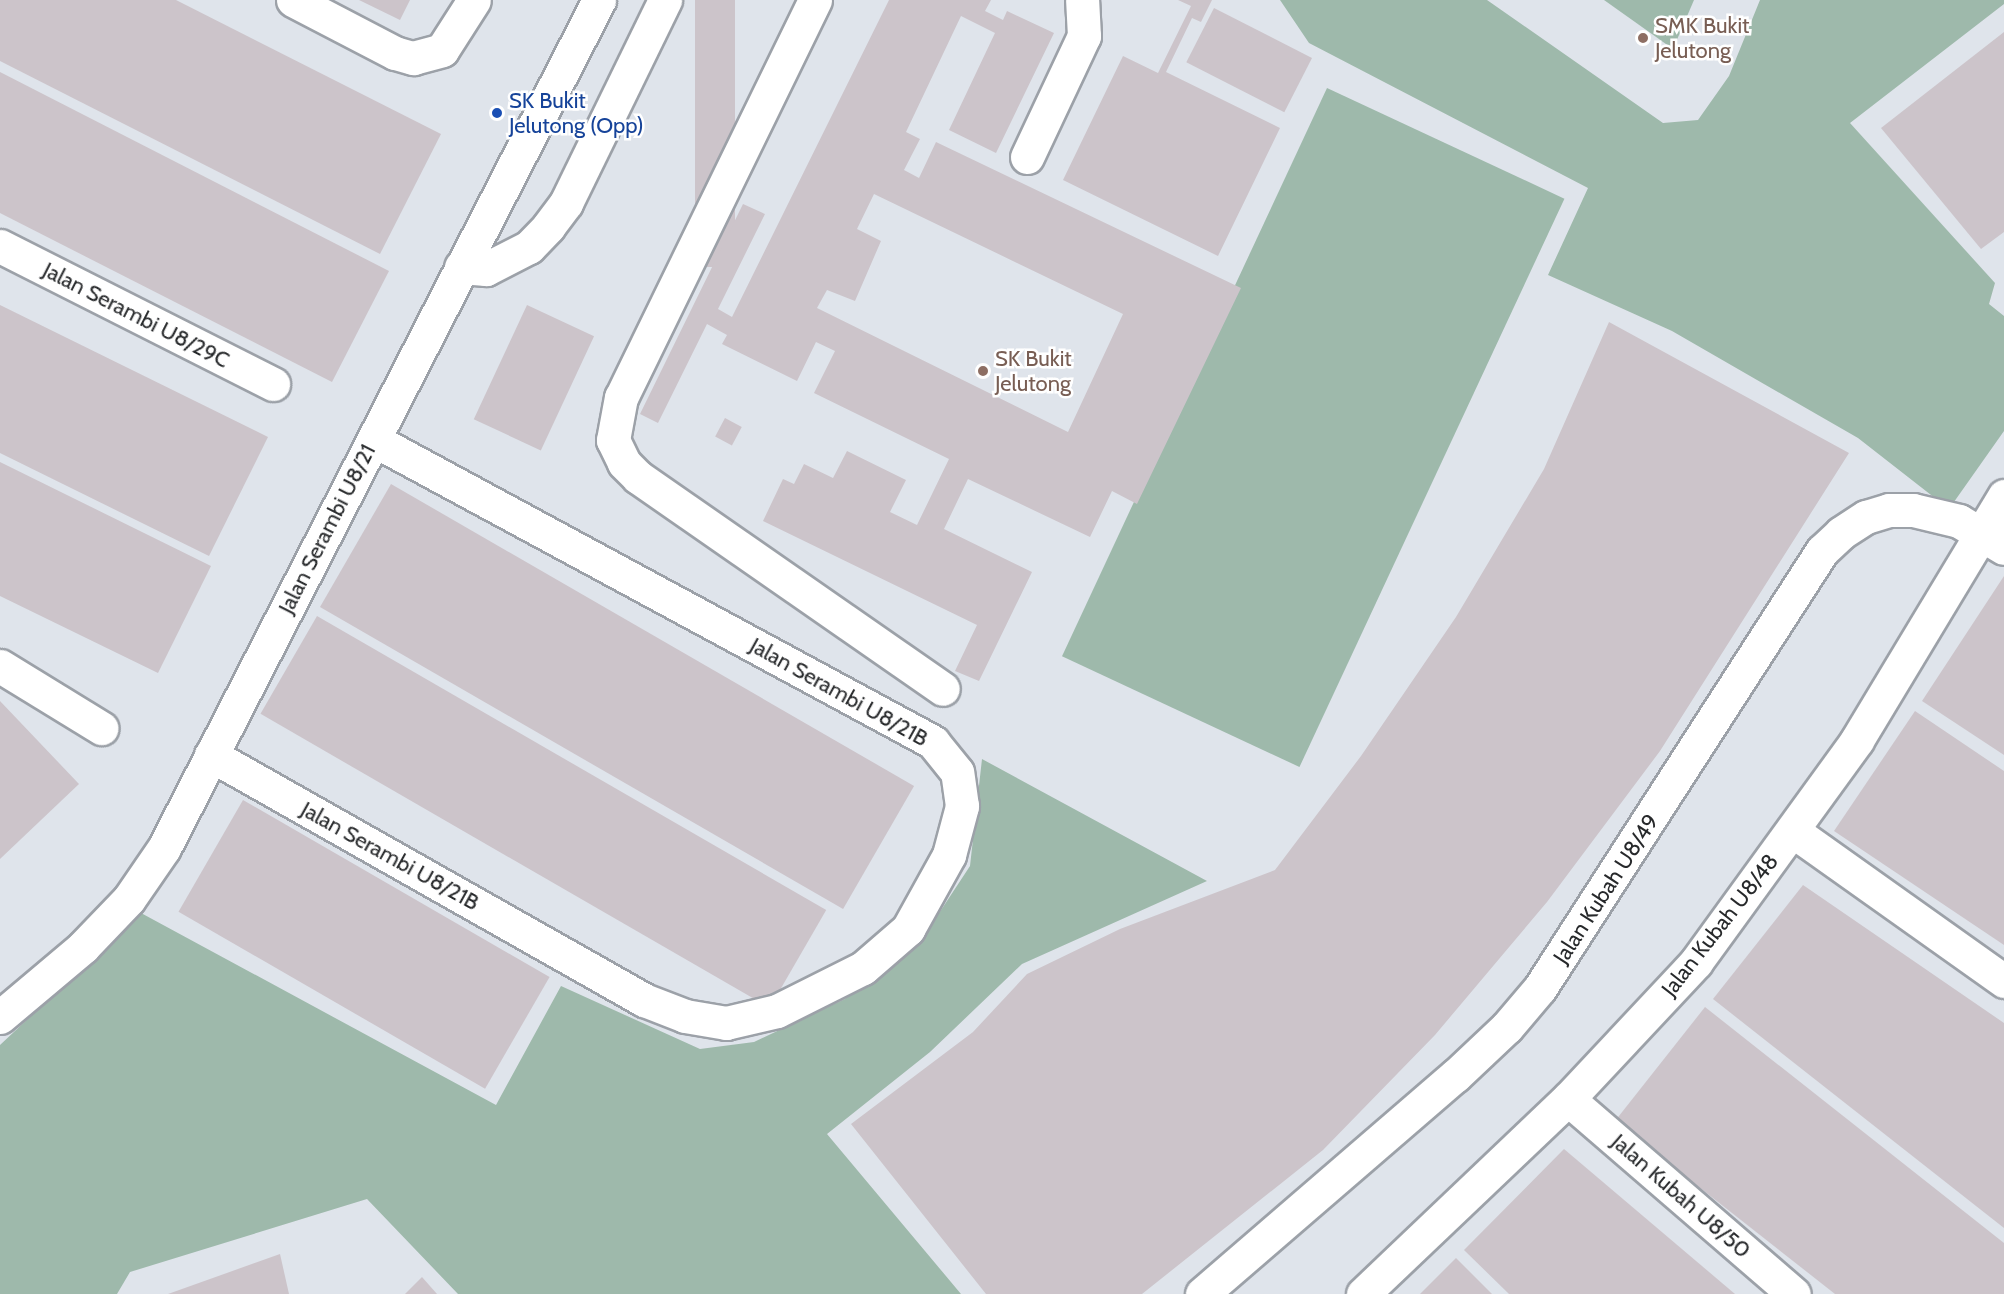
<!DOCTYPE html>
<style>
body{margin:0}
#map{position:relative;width:2004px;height:1294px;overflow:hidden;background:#dfe4eb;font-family:Cabin,sans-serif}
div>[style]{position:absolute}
.green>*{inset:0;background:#9eb9ab;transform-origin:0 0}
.building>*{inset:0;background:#ccc4ca;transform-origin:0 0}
.roads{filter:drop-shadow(2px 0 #9ca1a8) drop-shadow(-2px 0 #9ca1a8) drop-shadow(0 2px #9ca1a8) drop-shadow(0 -2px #9ca1a8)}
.minor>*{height:33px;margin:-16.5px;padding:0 16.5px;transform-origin:16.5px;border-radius:16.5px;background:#fff}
.dots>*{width:16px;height:16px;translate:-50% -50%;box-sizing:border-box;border:3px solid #fff;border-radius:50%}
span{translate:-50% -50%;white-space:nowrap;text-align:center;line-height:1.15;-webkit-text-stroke:5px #fff;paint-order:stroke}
.education-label{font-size:22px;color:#785e54}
.left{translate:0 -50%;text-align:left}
.transit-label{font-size:22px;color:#164399}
.street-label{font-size:22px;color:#27292b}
</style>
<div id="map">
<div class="green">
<div style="clip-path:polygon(1280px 0,1487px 0,1663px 123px,1698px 120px,1729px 76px,1760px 0,2004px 0,2004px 4px,1850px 123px,1995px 283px,1989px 304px,2004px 316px,2004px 431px,1949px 509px,1858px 438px,1672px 331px,1548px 275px,1588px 188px,1309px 43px)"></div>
<div style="clip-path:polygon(1604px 0,1694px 0,1673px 49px)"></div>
<div style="left:1327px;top:88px;width:262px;height:627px;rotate:25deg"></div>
<div style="clip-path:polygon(982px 759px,1207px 881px,1022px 964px,930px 1052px,827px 1134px,961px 1294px,458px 1294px,367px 1199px,130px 1272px,117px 1294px,0 1294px,0 1045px,141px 913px,496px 1105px,561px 986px,700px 1049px,754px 1042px,845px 999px,920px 942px,970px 866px)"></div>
</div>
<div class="building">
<div style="clip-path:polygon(0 0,176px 0,441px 134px,380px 254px,0 61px)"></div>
<div style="clip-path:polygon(359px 0,410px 0,400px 20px)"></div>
<div style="left:695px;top:0;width:40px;height:267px"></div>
<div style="clip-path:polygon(evenodd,889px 0,991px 0,985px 11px,1003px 20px,1007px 11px,1054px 33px,996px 153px,949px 130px,995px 33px,961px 16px,906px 132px,920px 139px,904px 170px,919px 178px,936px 142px,1241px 288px,1137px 504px,1112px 491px,1090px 537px,968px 479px,944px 529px,1032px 572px,979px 681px,955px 671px,977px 625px,763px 521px,783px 479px,794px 484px,804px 464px,833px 478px,847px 451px,906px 480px,890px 512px,917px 525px,949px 459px,814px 393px,835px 351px,816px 342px,797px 381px,722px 344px,727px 335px,707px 324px,658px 423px,640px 414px,743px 204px,765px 214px,718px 309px,732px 317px,889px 0,874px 194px,1123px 314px,1068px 432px,817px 308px,827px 290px,855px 301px,881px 241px,857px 229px,874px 194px)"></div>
<div style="clip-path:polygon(1178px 0,1212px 0,1201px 22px,1192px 18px,1166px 72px,1280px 128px,1218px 256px,1063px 180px,1123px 56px,1158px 73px,1191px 6px)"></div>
<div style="left:1214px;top:8px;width:110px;height:61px;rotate:27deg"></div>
<div style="clip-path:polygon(2004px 32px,2004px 232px,1981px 249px,1881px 128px)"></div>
<div style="clip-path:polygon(0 72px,389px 271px,332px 382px,0 213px)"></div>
<div style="clip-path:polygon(0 305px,268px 437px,209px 556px,0 453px)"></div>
<div style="left:527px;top:305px;width:74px;height:126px;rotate:25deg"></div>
<div style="clip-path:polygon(1609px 322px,1849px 453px,1660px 751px,1547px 902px,1435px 1035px,1323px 1150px,1142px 1294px,986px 1294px,851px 1124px,973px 1032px,1027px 974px,1120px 929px,1275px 870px,1361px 756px,1456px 617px,1544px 469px)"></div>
<div style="left:725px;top:418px;width:19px;height:21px;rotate:28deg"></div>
<div style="clip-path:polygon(0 462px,211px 566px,158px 673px,0 596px)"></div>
<div style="left:391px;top:484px;width:604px;height:142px;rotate:30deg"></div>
<div style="clip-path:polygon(2004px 576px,2004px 755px,1922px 701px)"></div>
<div style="left:317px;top:616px;width:588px;height:113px;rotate:30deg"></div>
<div style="clip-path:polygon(0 701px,79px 784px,0 859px)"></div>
<div style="clip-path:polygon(1915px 711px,2004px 771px,2004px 945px,1834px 831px)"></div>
<div style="left:243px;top:800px;width:354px;height:129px;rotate:30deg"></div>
<div style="clip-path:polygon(1803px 885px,2004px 1023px,2004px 1228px,1713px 999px)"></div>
<div style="clip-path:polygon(1705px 1007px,2004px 1243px,2004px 1294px,1835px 1294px,1615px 1121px)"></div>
<div style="clip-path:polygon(1564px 1149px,1735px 1294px,1509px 1294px,1464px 1250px)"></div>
<div style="clip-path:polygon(280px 1254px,289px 1294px,168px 1294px)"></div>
<div style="clip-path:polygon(1456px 1258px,1492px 1294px,1420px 1294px)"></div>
<div style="clip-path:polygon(422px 1277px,437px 1294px,405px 1294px)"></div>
</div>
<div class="roads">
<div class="minor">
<div style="left:293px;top:0;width:115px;rotate:27.5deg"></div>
<div style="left:395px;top:53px;width:19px;rotate:16deg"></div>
<div style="left:413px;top:58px;width:30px;rotate:-15deg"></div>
<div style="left:442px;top:50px;width:59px;rotate:-57.4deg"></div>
<div style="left:815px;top:0;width:442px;rotate:116deg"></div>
<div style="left:621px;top:397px;width:44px;rotate:100.5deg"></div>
<div style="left:613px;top:440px;width:25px;rotate:64deg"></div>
<div style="left:624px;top:463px;width:20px;rotate:45deg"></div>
<div style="left:638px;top:477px;width:371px;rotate:34.8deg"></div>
<div style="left:1027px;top:157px;width:134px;rotate:-64.8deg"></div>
<div style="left:1084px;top:36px;width:36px;rotate:-93deg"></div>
<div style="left:0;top:246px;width:306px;rotate:26.8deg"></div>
<div style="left:461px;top:267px;width:25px;rotate:5deg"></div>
<div style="left:486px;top:269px;width:48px;rotate:-27.1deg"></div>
<div style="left:529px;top:247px;width:28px;rotate:-46deg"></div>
<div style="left:548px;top:227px;width:30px;rotate:-53deg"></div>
<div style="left:566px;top:203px;width:226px;rotate:-64deg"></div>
<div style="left:0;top:666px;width:119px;rotate:31.5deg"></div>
<div style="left:211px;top:755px;width:498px;rotate:29.5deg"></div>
<div style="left:644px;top:1000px;width:44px;rotate:21.3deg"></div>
<div style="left:685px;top:1016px;width:42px;rotate:9.7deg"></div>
<div style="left:726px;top:1023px;width:52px;rotate:-13.2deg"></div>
<div style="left:777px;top:1011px;width:96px;rotate:-26.6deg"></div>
<div style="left:863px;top:968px;width:60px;rotate:-40.9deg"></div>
<div style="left:908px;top:929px;width:85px;rotate:-61deg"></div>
<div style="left:949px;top:855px;width:51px;rotate:-75.1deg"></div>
<div style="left:962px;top:806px;width:34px;rotate:-98deg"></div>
<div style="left:957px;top:772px;width:38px;rotate:-129deg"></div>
<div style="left:933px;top:742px;width:635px;rotate:-151.62deg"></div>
<div style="left:1793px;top:831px;width:259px;rotate:35.4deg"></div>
<div style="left:0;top:1017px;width:109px;rotate:-40.1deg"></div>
<div style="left:83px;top:947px;width:66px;rotate:-46.2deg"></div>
<div style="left:129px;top:899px;width:62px;rotate:-55.5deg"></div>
<div style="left:164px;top:848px;width:953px;rotate:-62.84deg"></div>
<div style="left:1568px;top:1099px;width:298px;rotate:40.8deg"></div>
<div style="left:1202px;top:1294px;width:334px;rotate:-40.8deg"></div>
<div style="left:1455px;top:1076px;width:71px;rotate:-43.3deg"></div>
<div style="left:1507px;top:1027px;width:51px;rotate:-49.8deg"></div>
<div style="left:1540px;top:988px;width:520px;rotate:-57.17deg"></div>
<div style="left:1822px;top:551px;width:26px;rotate:-43deg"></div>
<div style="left:1841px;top:533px;width:30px;rotate:-33deg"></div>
<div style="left:1866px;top:517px;width:24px;rotate:-17deg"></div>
<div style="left:1889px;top:510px;width:24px"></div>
<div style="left:1913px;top:510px;width:47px;rotate:13.4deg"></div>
<div style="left:1959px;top:521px;width:52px;rotate:31deg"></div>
<div style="left:1363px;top:1294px;width:283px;rotate:-43.6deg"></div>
<div style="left:1568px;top:1099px;width:187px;rotate:-46.9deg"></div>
<div style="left:1696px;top:962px;width:274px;rotate:-54deg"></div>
<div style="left:1857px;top:740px;width:285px;rotate:-58.9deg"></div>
</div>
</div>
<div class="dots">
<div style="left:1643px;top:38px;background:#8d6e63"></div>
<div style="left:497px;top:113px;background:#1a4fb4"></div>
<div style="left:983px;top:371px;background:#8d6e63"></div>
</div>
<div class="education-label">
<span class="left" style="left:1655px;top:38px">SMK Bukit<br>Jelutong</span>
<span class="left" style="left:995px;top:371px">SK Bukit<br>Jelutong</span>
</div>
<div class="transit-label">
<span class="left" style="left:509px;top:113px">SK Bukit<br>Jelutong (Opp)</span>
</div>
<div class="street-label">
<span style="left:136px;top:315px;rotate:27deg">Jalan Serambi U8/29C</span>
<span style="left:327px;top:529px;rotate:-63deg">Jalan Serambi U8/21</span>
<span style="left:839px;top:692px;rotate:29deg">Jalan Serambi U8/21B</span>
<span style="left:390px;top:856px;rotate:29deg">Jalan Serambi U8/21B</span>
<span style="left:1606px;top:889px;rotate:-57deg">Jalan Kubah U8/49</span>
<span style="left:1720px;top:925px;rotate:-52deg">Jalan Kubah U8/48</span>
<span style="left:1681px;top:1196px;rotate:41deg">Jalan Kubah U8/50</span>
</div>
</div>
